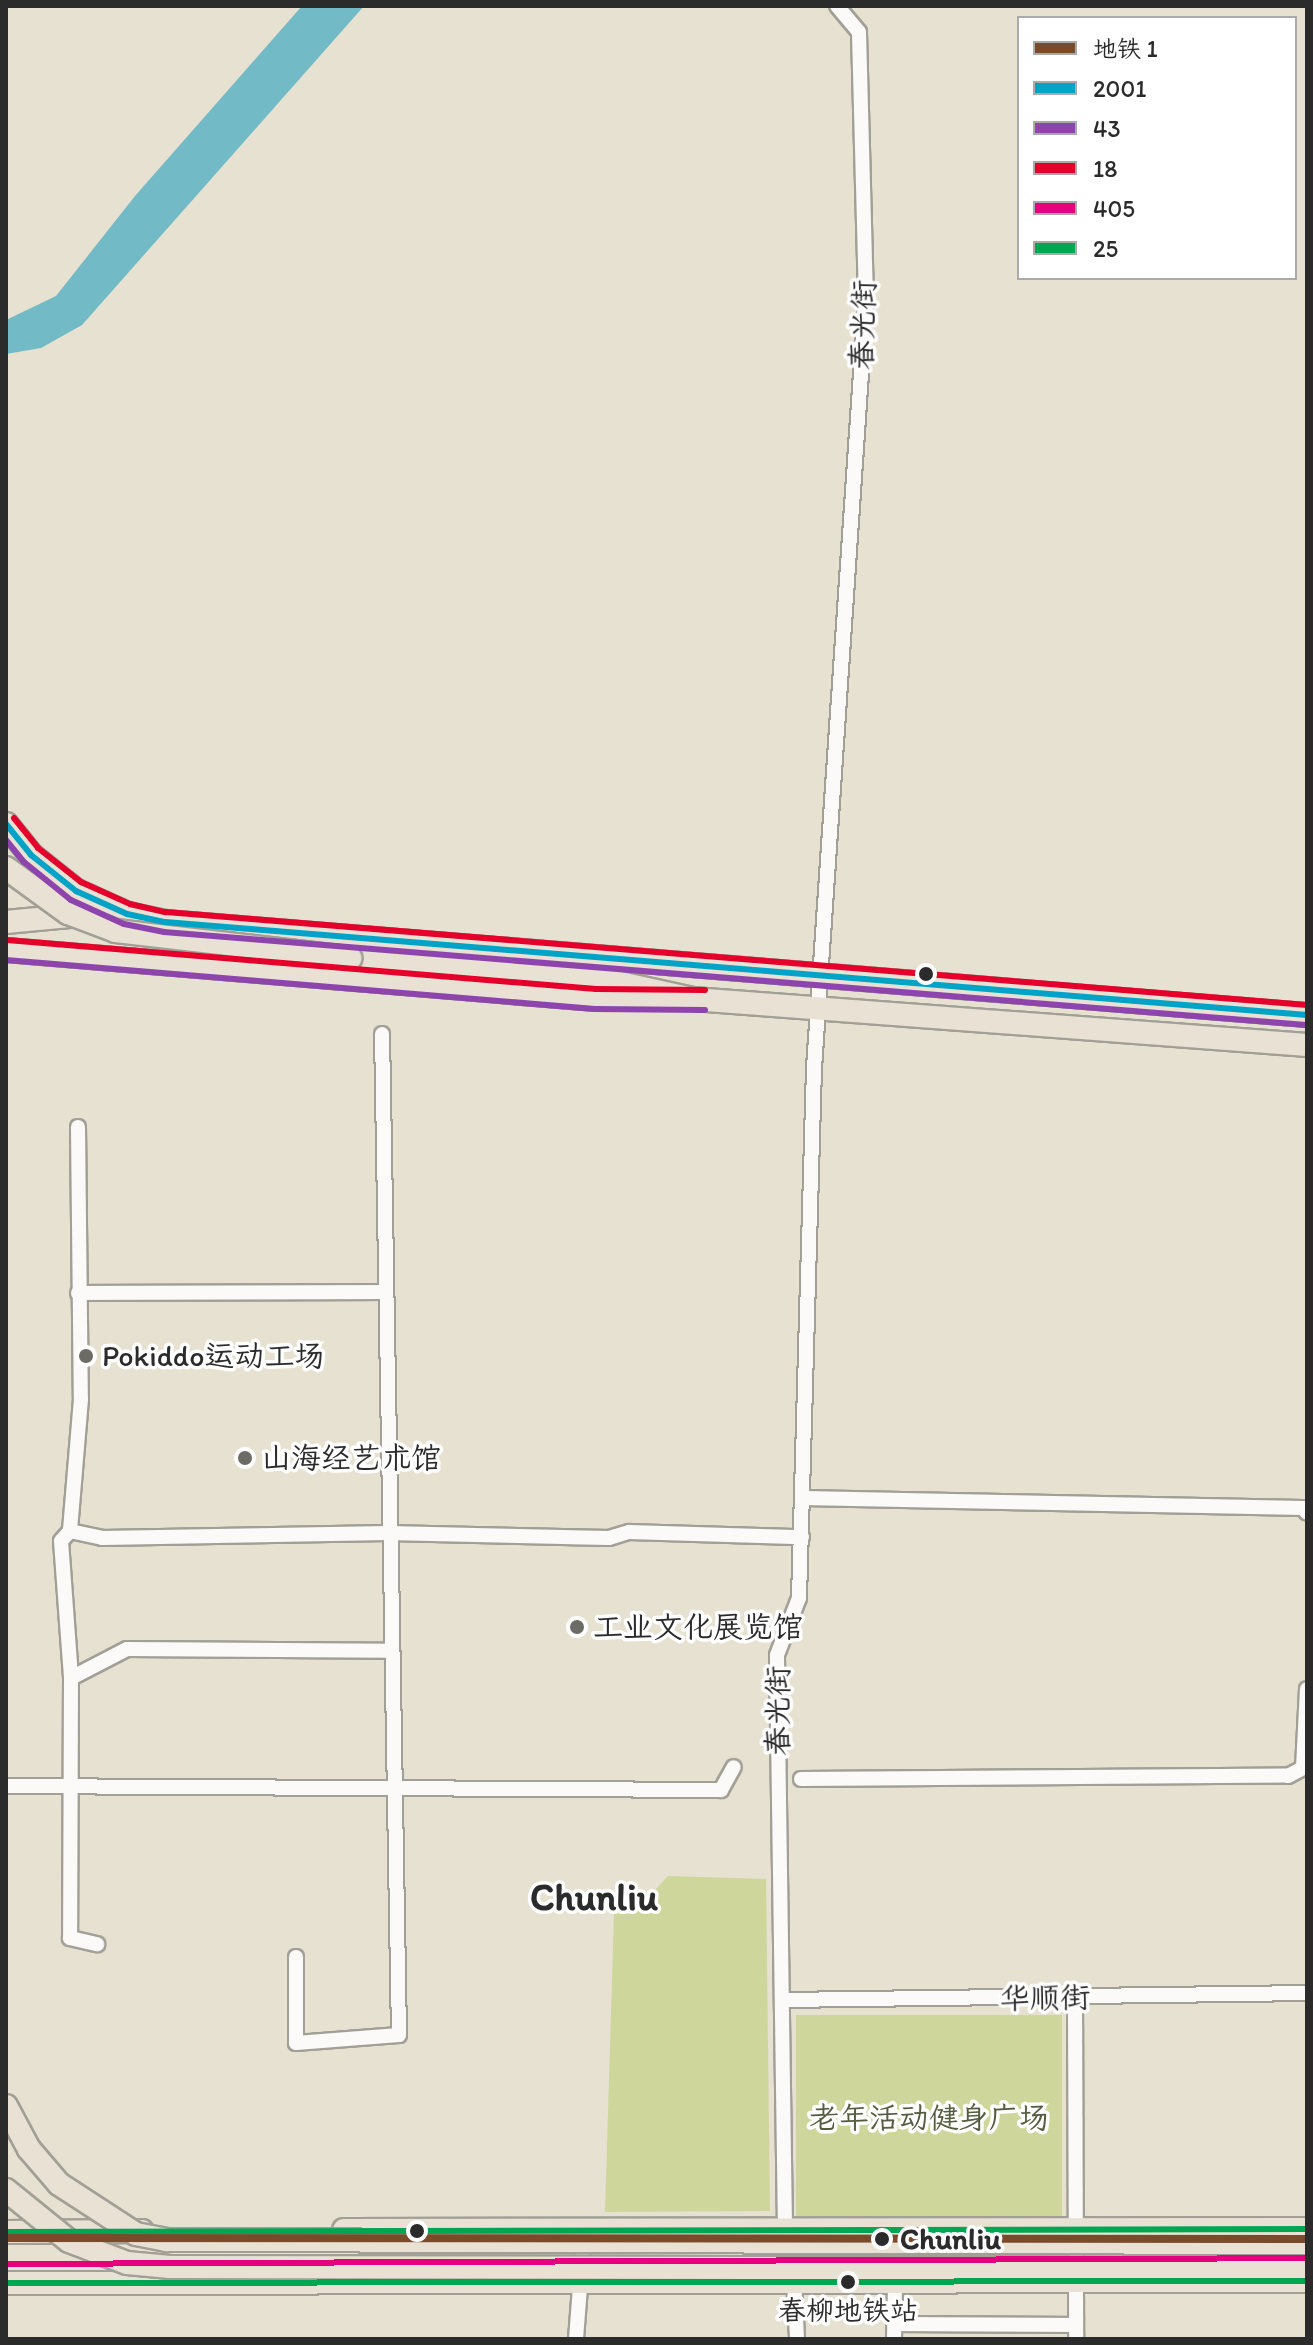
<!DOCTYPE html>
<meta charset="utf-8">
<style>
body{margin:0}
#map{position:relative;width:1313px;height:2345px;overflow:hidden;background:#e6e1d1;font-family:Itim,"LXGW WenKai TC",sans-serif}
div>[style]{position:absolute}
.green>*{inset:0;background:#cfd69c;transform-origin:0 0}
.water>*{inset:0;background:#72bac6}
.roads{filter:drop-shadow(2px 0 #a2a096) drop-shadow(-2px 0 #a2a096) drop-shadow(0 2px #a2a096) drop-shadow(0 -2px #a2a096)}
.minor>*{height:14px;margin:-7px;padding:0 7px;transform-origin:7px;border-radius:7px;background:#fbfaf8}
.primary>*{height:22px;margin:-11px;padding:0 11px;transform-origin:11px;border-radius:11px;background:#e8e1d4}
.trunk>*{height:22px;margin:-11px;padding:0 11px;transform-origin:11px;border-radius:11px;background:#e8e1d4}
.bridges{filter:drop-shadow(2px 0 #a2a096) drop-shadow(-2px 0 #a2a096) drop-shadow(0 2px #a2a096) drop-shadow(0 -2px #a2a096)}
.trunk-bridge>*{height:22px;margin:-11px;padding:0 11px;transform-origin:11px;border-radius:11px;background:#e8e1d4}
.bus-1>*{height:6px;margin:-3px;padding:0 3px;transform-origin:3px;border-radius:3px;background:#02a3c6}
.bus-2>*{height:6px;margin:-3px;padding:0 3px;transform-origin:3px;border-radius:3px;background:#8e44ad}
.bus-3>*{height:6px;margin:-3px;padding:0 3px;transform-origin:3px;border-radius:3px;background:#e4002b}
.bus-4>*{height:6px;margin:-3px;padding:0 3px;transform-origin:3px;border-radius:3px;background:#e5007d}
.bus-5>*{height:6px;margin:-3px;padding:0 3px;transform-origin:3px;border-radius:3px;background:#00a651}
.metro-1>*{height:8px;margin:-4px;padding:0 4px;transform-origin:4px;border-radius:4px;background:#7a4b2a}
.dots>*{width:22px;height:22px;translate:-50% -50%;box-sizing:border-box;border:4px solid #fff;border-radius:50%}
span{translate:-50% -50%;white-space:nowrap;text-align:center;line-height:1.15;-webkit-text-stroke:7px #fff;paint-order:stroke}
.bus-label{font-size:28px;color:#2b2b2b}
.street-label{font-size:30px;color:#2b2b2b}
.poi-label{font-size:30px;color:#2b2b2b}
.left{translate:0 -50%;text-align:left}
.park-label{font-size:30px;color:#565c40}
.stop-label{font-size:30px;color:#2b2b2b;font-weight:700}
.district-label{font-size:38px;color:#2b2b2b;font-weight:700}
.frame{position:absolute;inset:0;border:8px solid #2b2b2b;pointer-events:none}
.legend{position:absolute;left:1017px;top:16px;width:280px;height:264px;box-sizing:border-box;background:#fff;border:2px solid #aaa;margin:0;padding:10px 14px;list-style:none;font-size:24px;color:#2b2b2b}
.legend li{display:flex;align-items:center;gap:16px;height:40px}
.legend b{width:40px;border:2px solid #aaa}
</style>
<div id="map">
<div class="green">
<div style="clip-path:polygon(668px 1876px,766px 1879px,770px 2211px,605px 2212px,614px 1914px,633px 1914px)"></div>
<div style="left:1062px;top:2015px;width:203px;height:266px;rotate:90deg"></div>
</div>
<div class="water">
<div style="clip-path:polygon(302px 6px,364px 6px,82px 325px,41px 348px,6px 354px,6px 320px,56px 296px,135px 196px)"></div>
</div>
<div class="roads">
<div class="minor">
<div style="left:78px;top:1127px;width:272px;rotate:89.4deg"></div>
<div style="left:81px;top:1399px;width:132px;rotate:94.8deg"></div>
<div style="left:70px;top:1531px;width:13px;rotate:132deg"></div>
<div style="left:61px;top:1541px;width:137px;rotate:85.8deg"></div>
<div style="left:71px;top:1678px;width:260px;rotate:90.2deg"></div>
<div style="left:70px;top:1938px;width:28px;rotate:13deg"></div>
<div style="left:78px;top:1293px;width:306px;rotate:-0.2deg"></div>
<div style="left:803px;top:1498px;width:500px;rotate:1.15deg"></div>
<div style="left:1303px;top:1508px;width:6px;rotate:51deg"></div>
<div style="left:70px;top:1531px;width:33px;rotate:12deg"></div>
<div style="left:102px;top:1538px;width:286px;rotate:-1deg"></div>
<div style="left:388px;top:1533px;width:221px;rotate:1.3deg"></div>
<div style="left:609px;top:1538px;width:21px;rotate:-17deg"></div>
<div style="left:629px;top:1532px;width:173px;rotate:1.7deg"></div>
<div style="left:71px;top:1678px;width:63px;rotate:-27.4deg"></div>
<div style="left:127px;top:1649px;width:262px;rotate:0.4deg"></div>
<div style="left:801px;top:1779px;width:487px;rotate:-0.4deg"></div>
<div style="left:1288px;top:1776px;width:17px;rotate:-28deg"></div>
<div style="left:1303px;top:1768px;width:79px;rotate:-87.1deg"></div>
<div style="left:6px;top:1786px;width:715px;rotate:0.32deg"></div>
<div style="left:721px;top:1790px;width:26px;rotate:-61deg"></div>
<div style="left:296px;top:1957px;width:86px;rotate:90deg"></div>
<div style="left:296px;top:2043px;width:103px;rotate:-4.4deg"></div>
<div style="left:399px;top:2035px;width:1001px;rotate:-90.97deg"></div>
<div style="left:1075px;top:1998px;width:341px;rotate:89.8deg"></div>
<div style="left:782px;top:2000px;width:525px;rotate:-0.76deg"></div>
<div style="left:785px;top:2230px;width:575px;rotate:-90.8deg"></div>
<div style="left:777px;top:1655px;width:61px;rotate:-68.9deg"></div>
<div style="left:799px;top:1598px;width:530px;rotate:-88.38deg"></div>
<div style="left:814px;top:1068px;width:770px;rotate:-86.13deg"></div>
<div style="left:866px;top:300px;width:268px;rotate:-91.5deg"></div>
<div style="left:859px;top:32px;width:34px;rotate:-130deg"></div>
<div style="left:794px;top:2279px;width:60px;rotate:87.1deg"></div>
<div style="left:898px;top:2324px;width:178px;rotate:0.3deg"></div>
<div style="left:576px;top:2339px;width:103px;rotate:-85.6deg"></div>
<div style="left:894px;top:2339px;width:59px;rotate:-89deg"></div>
</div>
<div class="primary">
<div style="left:6px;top:922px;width:74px;rotate:-5.4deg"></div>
<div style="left:6px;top:950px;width:592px;rotate:4.75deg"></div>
<div style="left:596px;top:999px;width:79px"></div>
<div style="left:344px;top:2230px;width:963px;rotate:-0.06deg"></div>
<div style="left:6px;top:2232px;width:136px;rotate:-0.4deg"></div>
<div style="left:6px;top:2283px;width:1301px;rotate:-0.09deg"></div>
</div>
<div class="trunk">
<div style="left:6px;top:824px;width:40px;rotate:51deg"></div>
<div style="left:31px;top:855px;width:58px;rotate:38.7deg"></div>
<div style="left:76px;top:891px;width:56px;rotate:24.3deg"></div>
<div style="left:127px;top:914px;width:39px;rotate:12deg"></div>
<div style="left:165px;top:922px;width:1146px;rotate:4.66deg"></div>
<div style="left:350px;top:958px;width:248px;rotate:4.6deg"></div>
<div style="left:597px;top:978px;width:98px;rotate:12.3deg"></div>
<div style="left:693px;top:999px;width:616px;rotate:4.28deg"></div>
</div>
</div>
<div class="bridges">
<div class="trunk-bridge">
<div style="left:6px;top:868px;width:77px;rotate:36deg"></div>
<div style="left:68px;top:913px;width:51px;rotate:20.6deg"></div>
<div style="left:116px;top:931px;width:236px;rotate:6.6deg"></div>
<div style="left:6px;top:2106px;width:49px;rotate:61.9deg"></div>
<div style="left:29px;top:2149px;width:46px;rotate:49.4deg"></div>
<div style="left:59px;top:2184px;width:92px;rotate:33deg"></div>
<div style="left:136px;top:2234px;width:32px;rotate:11deg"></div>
<div style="left:167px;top:2240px;width:1140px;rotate:0.15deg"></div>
<div style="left:6px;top:2190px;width:81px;rotate:39deg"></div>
<div style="left:69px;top:2241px;width:62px;rotate:20.8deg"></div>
<div style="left:127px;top:2263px;width:43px;rotate:5.3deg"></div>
<div style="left:170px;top:2267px;width:1137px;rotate:0.1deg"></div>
</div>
</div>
<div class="bus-1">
<div style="left:6px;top:824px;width:40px;rotate:51deg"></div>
<div style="left:31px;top:855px;width:58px;rotate:38.7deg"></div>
<div style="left:76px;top:891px;width:56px;rotate:24.3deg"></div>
<div style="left:127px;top:914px;width:39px;rotate:12deg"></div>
<div style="left:165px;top:922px;width:1146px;rotate:4.66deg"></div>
</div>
<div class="bus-2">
<div style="left:6px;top:840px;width:28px;rotate:51deg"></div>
<div style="left:24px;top:862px;width:60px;rotate:39deg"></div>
<div style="left:71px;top:900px;width:58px;rotate:24.4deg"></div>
<div style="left:124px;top:924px;width:41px;rotate:11.3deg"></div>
<div style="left:164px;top:932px;width:1146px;rotate:4.66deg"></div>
<div style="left:6px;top:960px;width:591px;rotate:4.76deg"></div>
<div style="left:595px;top:1009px;width:110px;rotate:0.5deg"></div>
</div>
<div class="bus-3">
<div style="left:14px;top:818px;width:38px;rotate:51deg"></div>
<div style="left:38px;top:848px;width:55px;rotate:38.3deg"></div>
<div style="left:81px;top:882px;width:54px;rotate:24.2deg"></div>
<div style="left:130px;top:904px;width:37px;rotate:13deg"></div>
<div style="left:166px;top:912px;width:1145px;rotate:4.66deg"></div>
<div style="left:7px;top:940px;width:591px;rotate:4.76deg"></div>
<div style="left:596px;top:989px;width:109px;rotate:0.5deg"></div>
</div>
<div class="bus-4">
<div style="left:6px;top:2264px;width:1301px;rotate:-0.26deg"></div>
</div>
<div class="bus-5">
<div style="left:6px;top:2232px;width:1301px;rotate:-0.13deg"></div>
<div style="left:6px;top:2283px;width:1301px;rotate:-0.09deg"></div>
</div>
<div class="metro-1">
<div style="left:6px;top:2238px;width:1301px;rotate:0.04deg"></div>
</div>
<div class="dots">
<div style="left:926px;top:974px;background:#2b2b2b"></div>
<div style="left:86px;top:1356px;background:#6c6b65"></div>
<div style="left:245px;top:1458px;background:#6c6b65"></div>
<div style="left:577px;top:1627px;background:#6c6b65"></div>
<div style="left:417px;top:2231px;background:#2b2b2b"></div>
<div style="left:882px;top:2239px;background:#2b2b2b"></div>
<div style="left:848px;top:2282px;background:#2b2b2b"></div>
</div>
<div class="bus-label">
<span style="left:848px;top:2310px">春柳地铁站</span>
</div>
<div class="street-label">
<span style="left:863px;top:325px;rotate:-88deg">春光街</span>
<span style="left:778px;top:1711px;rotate:-90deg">春光街</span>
<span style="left:1045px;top:1998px;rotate:-1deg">华顺街</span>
</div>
<div class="poi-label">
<span class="left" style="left:102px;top:1356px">Pokiddo运动工场</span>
<span class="left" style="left:261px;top:1458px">山海经艺术馆</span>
<span class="left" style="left:593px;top:1627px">工业文化展览馆</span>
</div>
<div class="park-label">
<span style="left:929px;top:2118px">老年活动健身广场</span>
</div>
<div class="stop-label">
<span class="left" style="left:900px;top:2239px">Chunliu</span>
</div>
<div class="district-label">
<span style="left:594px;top:1898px">Chunliu</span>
</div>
<div class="frame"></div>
<ul class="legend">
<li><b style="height:10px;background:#7a4b2a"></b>地铁 1</li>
<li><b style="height:10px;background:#02a3c6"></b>2001</li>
<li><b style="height:10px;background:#8e44ad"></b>43</li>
<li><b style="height:10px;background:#e4002b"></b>18</li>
<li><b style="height:10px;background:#e5007d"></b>405</li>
<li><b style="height:10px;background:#00a651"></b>25</li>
</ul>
</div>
